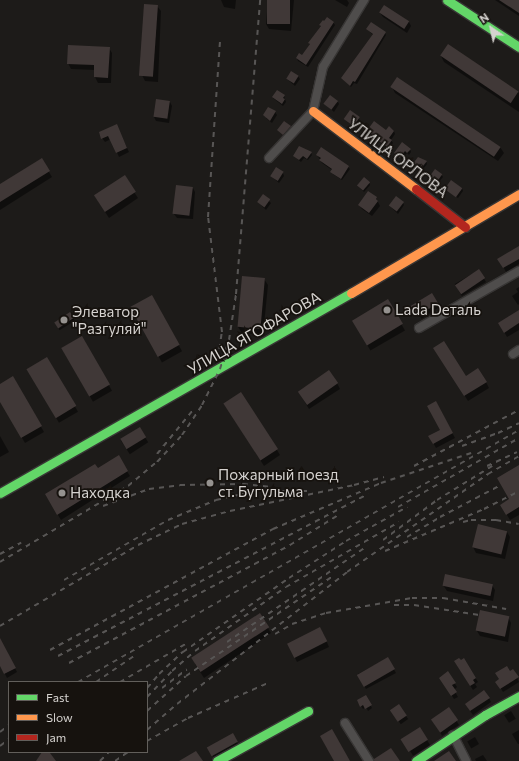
<!DOCTYPE html>
<meta charset="utf-8">
<style>
body{margin:0}
#map{position:relative;width:519px;height:761px;overflow:hidden;background:#1d1b19;font-family:Commissioner,sans-serif}
div>[style]{position:absolute}
.shadow>*{inset:0;background:#0007;transform-origin:0 0}
.building>*{inset:0;background:#403837;transform-origin:0 0}
.roads{filter:drop-shadow(1px 0 #383635) drop-shadow(-1px 0 #383635) drop-shadow(0 1px #383635) drop-shadow(0 -1px #383635)}
.street>*{height:8px;margin:-4px;padding:0 4px;transform-origin:4px;border-radius:4px;background:#4f4d4c}
.fast>*{height:9px;margin:-4.5px;padding:0 4.5px;transform-origin:4.5px;border-radius:4.5px;background:#63d668}
.slow>*{height:9px;margin:-4.5px;padding:0 4.5px;transform-origin:4.5px;border-radius:4.5px;background:#ff974d}
.jam>*{height:9px;margin:-4.5px;padding:0 4.5px;transform-origin:4.5px;border-radius:4.5px;background:#b3261e}
.rail>*{height:2px;margin-top:-1px;transform-origin:0;background:repeating-linear-gradient(90deg,#585655 0 5px,transparent 0 10px)}
.dots>*{width:11px;height:11px;translate:-50% -50%;box-sizing:border-box;border:2px solid #16120e;border-radius:50%}
span{translate:-50% -50%;white-space:nowrap;text-align:center;line-height:1.15;-webkit-text-stroke:3.5px #16120e;paint-order:stroke}
.street-label{font-size:15px;color:#d5d2cf}
.poi-label{font-size:15px;color:#d5d2cf}
.left{translate:0 -50%;text-align:left}
.legend{position:absolute;left:8px;top:681px;width:140px;height:72px;box-sizing:border-box;background:#16120e;border:1px solid #625f5b;margin:0;padding:5px 7px;list-style:none;font-size:12px;color:#d5d2cf}
.legend li{display:flex;align-items:center;gap:8px;height:20px}
.legend b{width:20px;border:1px solid #625f5b}
.north{position:absolute;left:471px;top:8px;width:40px;height:40px;-webkit-text-stroke:3px #16120e;paint-order:stroke;rotate:326deg;font-size:11px;font-weight:700;line-height:16px;text-align:center;color:#d5d2cf}
.north::after{content:'';display:block;margin:auto;width:14px;height:18px;background:#d5d2cf;clip-path:polygon(50% 0,100% 100%,50% 72%,0 100%)}
</style>
<div id="map">
<div class="shadow">
<div style="clip-path:polygon(221px 0,236px 0,235px 9px,224px 7px)"></div>
<div style="clip-path:polygon(268px 0,294px 0,291px 31px,269px 29px,266px 24px)"></div>
<div style="clip-path:polygon(335px 0,347px 0,349px 3px,347px 7px)"></div>
<div style="clip-path:polygon(495px 0,519px 0,519px 16px)"></div>
<div style="clip-path:polygon(157px 6px,161px 11px,158px 82px,145px 81px,142px 75px)"></div>
<div style="clip-path:polygon(385px 7px,409px 22px,411px 26px,407px 33px,383px 17px,380px 13px)"></div>
<div style="clip-path:polygon(333px 22px,335px 25px,308px 67px,298px 61px,297px 58px,302px 57px,310px 45px,309px 43px,321px 27px,320px 25px)"></div>
<div style="clip-path:polygon(367px 29px,385px 33px,386px 35px,357px 84px,354px 83px,351px 87px,342px 78px,373px 35px)"></div>
<div style="clip-path:polygon(109px 48px,112px 53px,111px 83px,98px 83px,95px 77px,95px 70px,71px 69px,68px 63px)"></div>
<div style="clip-path:polygon(441px 56px,519px 93px,519px 112px,444px 62px)"></div>
<div style="clip-path:polygon(298px 76px,300px 79px,295px 86px,287px 79px)"></div>
<div style="clip-path:polygon(392px 87px,500px 147px,504px 153px,498px 161px,395px 93px)"></div>
<div style="clip-path:polygon(284px 96px,286px 102px,283px 106px,273px 98px)"></div>
<div style="clip-path:polygon(170px 102px,172px 106px,169px 123px,156px 121px,154px 117px)"></div>
<div style="clip-path:polygon(338px 102px,339px 104px,334px 112px,325px 104px)"></div>
<div style="clip-path:polygon(275px 112px,277px 115px,272px 123px,266px 118px)"></div>
<div style="left:351px;top:112px;width:13px;height:9px;rotate:42deg"></div>
<div style="clip-path:polygon(284px 122px,292px 129px,285px 137px,279px 130px)"></div>
<div style="clip-path:polygon(118px 129px,129px 152px,119px 157px,111px 139px,105px 142px,102px 138px)"></div>
<div style="clip-path:polygon(394px 131px,395px 134px,391px 140px,393px 143px,388px 149px,367px 132px)"></div>
<div style="clip-path:polygon(410px 149px,411px 152px,409px 155px,407px 153px,402px 159px,395px 153px)"></div>
<div style="clip-path:polygon(311px 153px,312px 155px,308px 160px,304px 158px,301px 162px,294px 156px)"></div>
<div style="clip-path:polygon(317px 155px,348px 167px,350px 169px,342px 180px,333px 174px,332px 170px,322px 163px)"></div>
<div style="clip-path:polygon(41px 159px,52px 177px,0 210px,0 185px)"></div>
<div style="clip-path:polygon(426px 161px,427px 164px,421px 172px,413px 165px)"></div>
<div style="clip-path:polygon(283px 173px,284px 176px,279px 183px,271px 176px)"></div>
<div style="clip-path:polygon(441px 174px,443px 177px,437px 184px,430px 177px)"></div>
<div style="clip-path:polygon(124px 177px,138px 198px,109px 218px,98px 201px)"></div>
<div style="clip-path:polygon(369px 182px,370px 185px,364px 192px,358px 186px)"></div>
<div style="clip-path:polygon(193px 188px,195px 192px,193px 219px,177px 218px,174px 214px)"></div>
<div style="clip-path:polygon(462px 188px,463px 191px,458px 198px,446px 189px)"></div>
<div style="clip-path:polygon(263px 196px,271px 203px,266px 210px,258px 202px)"></div>
<div style="clip-path:polygon(376px 198px,380px 206px,372px 216px,362px 209px,359px 205px)"></div>
<div style="clip-path:polygon(403px 203px,404px 205px,398px 214px,390px 206px)"></div>
<div style="clip-path:polygon(519px 247px,519px 264px,506px 272px,499px 259px)"></div>
<div style="left:479px;top:270px;width:14px;height:28px;rotate:60deg"></div>
<div style="clip-path:polygon(264px 279px,268px 285px,263px 335px,242px 333px,238px 327px)"></div>
<div style="clip-path:polygon(519px 287px,519px 304px,518px 305px,512px 296px,518px 292px,516px 289px)"></div>
<div style="left:432px;top:295px;width:14px;height:22px;rotate:56deg"></div>
<div style="left:152px;top:297px;width:62px;height:23px;rotate:61deg"></div>
<div style="left:388px;top:301px;width:34px;height:40px;rotate:60deg"></div>
<div style="clip-path:polygon(519px 311px,519px 330px,507px 337px,499px 323px)"></div>
<div style="left:70px;top:313px;width:9px;height:18px;rotate:58deg"></div>
<div style="left:81px;top:337px;width:62px;height:22px;rotate:60deg"></div>
<div style="clip-path:polygon(438px 354px,466px 377px,486px 382px,489px 388px,468px 401px)"></div>
<div style="left:47px;top:358px;width:62px;height:22px;rotate:60deg"></div>
<div style="clip-path:polygon(13px 378px,44px 432px,25px 443px,0 400px,0 385px)"></div>
<div style="clip-path:polygon(337px 383px,340px 389px,309px 409px,301px 396px)"></div>
<div style="clip-path:polygon(436px 402px,455px 438px,436px 448px,430px 437px,441px 431px)"></div>
<div style="clip-path:polygon(228px 409px,277px 450px,280px 455px,264px 466px)"></div>
<div style="left:139px;top:428px;width:17px;height:22px;rotate:57deg"></div>
<div style="clip-path:polygon(0 436px,9px 452px,0 457px)"></div>
<div style="clip-path:polygon(118px 457px,130px 476px,61px 520px,46px 495px,97px 470px)"></div>
<div style="clip-path:polygon(519px 466px,519px 515px,510px 520px,501px 505px,510px 499px)"></div>
<div style="clip-path:polygon(507px 532px,510px 537px,505px 559px,476px 553px,473px 547px)"></div>
<div style="clip-path:polygon(443px 585px,492px 585px,495px 590px,493px 601px,447px 591px)"></div>
<div style="clip-path:polygon(259px 614px,271px 633px,204px 678px,195px 664px)"></div>
<div style="clip-path:polygon(508px 617px,511px 623px,508px 642px,480px 636px,477px 631px)"></div>
<div style="clip-path:polygon(323px 633px,329px 647px,297px 662px,294px 656px)"></div>
<div style="clip-path:polygon(2px 643px,17px 672px,7px 678px,0 664px,0 644px)"></div>
<div style="left:388px;top:658px;width:17px;height:34px;rotate:62deg"></div>
<div style="clip-path:polygon(464px 660px,478px 682px,475px 684px,477px 687px,473px 690px,455px 662px)"></div>
<div style="clip-path:polygon(513px 670px,519px 682px,503px 692px,497px 682px)"></div>
<div style="clip-path:polygon(448px 673px,457px 687px,454px 690px,458px 697px,454px 699px,443px 682px)"></div>
<div style="clip-path:polygon(366px 697px,372px 708px,368px 711px,366px 707px,363px 709px,358px 701px)"></div>
<div style="clip-path:polygon(489px 698px,491px 702px,473px 715px,468px 708px)"></div>
<div style="left:399px;top:706px;width:16px;height:9px;rotate:55deg"></div>
<div style="left:449px;top:709px;width:19px;height:20px;rotate:58deg"></div>
<div style="left:511px;top:711px;width:9px;height:8px;rotate:58deg"></div>
<div style="left:420px;top:729px;width:19px;height:20px;rotate:58deg"></div>
<div style="clip-path:polygon(519px 730px,519px 744px,518px 744px,512px 734px)"></div>
<div style="clip-path:polygon(233px 735px,239px 746px,215px 760px,209px 747px)"></div>
<div style="left:475px;top:737px;width:8px;height:9px;rotate:60deg"></div>
<div style="clip-path:polygon(483px 755px,487px 761px,476px 761px,475px 759px)"></div>
</div>
<div class="building">
<div style="left:267px;top:0;width:23px;height:24px"></div>
<div style="clip-path:polygon(499px 0,519px 0,519px 13px)"></div>
<div style="left:144px;top:4px;width:14px;height:72px;rotate:4deg"></div>
<div style="left:384px;top:5px;width:30px;height:9px;rotate:33deg"></div>
<div style="clip-path:polygon(327px 17px,334px 22px,306px 65px,296px 58px,299px 53px,302px 55px,310px 44px,308px 43px,321px 26px,319px 25px,323px 20px,324px 21px)"></div>
<div style="clip-path:polygon(371px 22px,386px 32px,355px 82px,353px 81px,350px 86px,341px 78px,373px 34px,366px 29px)"></div>
<div style="left:448px;top:44px;width:85px;height:14px;rotate:34deg"></div>
<div style="clip-path:polygon(68px 45px,110px 47px,108px 78px,94px 77px,94px 65px,67px 64px)"></div>
<div style="left:291px;top:71px;width:9px;height:9px;rotate:32deg"></div>
<div style="left:397px;top:77px;width:125px;height:12px;rotate:34deg"></div>
<div style="clip-path:polygon(277px 90px,285px 95px,283px 98px,285px 99px,282px 104px,272px 97px)"></div>
<div style="left:330px;top:95px;width:10px;height:11px;rotate:37deg"></div>
<div style="left:156px;top:99px;width:14px;height:18px;rotate:8deg"></div>
<div style="clip-path:polygon(268px 107px,276px 111px,270px 121px,263px 115px)"></div>
<div style="left:350px;top:110px;width:12px;height:11px;rotate:35deg"></div>
<div style="clip-path:polygon(284px 121px,291px 126px,283px 135px,277px 130px)"></div>
<div style="clip-path:polygon(374px 121px,386px 130px,389px 126px,394px 131px,389px 138px,392px 140px,387px 147px,366px 132px)"></div>
<div style="clip-path:polygon(117px 124px,127px 148px,116px 153px,108px 136px,101px 139px,99px 132px)"></div>
<div style="clip-path:polygon(402px 142px,411px 149px,407px 153px,405px 151px,400px 158px,394px 153px)"></div>
<div style="clip-path:polygon(299px 146px,312px 152px,307px 159px,303px 156px,299px 160px,293px 156px)"></div>
<div style="clip-path:polygon(321px 147px,349px 166px,341px 179px,330px 172px,332px 169px,319px 160px,321px 158px,316px 155px)"></div>
<div style="clip-path:polygon(418px 157px,427px 161px,420px 170px,412px 165px)"></div>
<div style="clip-path:polygon(42px 158px,50px 171px,0 202px,0 184px)"></div>
<div style="left:276px;top:167px;width:9px;height:11px;rotate:32deg"></div>
<div style="left:435px;top:169px;width:9px;height:10px;rotate:36deg"></div>
<div style="left:125px;top:175px;width:20px;height:37px;rotate:57deg"></div>
<div style="left:364px;top:177px;width:8px;height:11px;rotate:40deg"></div>
<div style="left:451px;top:180px;width:14px;height:11px;rotate:36deg"></div>
<div style="left:176px;top:185px;width:17px;height:29px;rotate:7deg"></div>
<div style="clip-path:polygon(368px 191px,377px 197px,376px 199px,378px 201px,369px 213px,358px 205px)"></div>
<div style="left:263px;top:194px;width:9px;height:10px;rotate:36deg"></div>
<div style="left:396px;top:196px;width:10px;height:12px;rotate:37deg"></div>
<div style="clip-path:polygon(519px 246px,519px 259px,503px 268px,497px 259px)"></div>
<div style="left:479px;top:269px;width:11px;height:29px;rotate:56deg"></div>
<div style="left:242px;top:276px;width:23px;height:51px;rotate:5deg"></div>
<div style="left:432px;top:293px;width:12px;height:25px;rotate:59deg"></div>
<div style="left:152px;top:295px;width:57px;height:25px;rotate:61deg"></div>
<div style="left:388px;top:299px;width:29px;height:42px;rotate:59deg"></div>
<div style="clip-path:polygon(519px 310px,519px 323px,504px 333px,498px 323px)"></div>
<div style="left:70px;top:312px;width:7px;height:19px;rotate:56deg"></div>
<div style="left:82px;top:336px;width:56px;height:24px;rotate:60deg"></div>
<div style="clip-path:polygon(444px 341px,466px 376px,478px 368px,487px 382px,464px 396px,433px 348px)"></div>
<div style="left:47px;top:357px;width:57px;height:24px;rotate:59deg"></div>
<div style="left:329px;top:370px;width:16px;height:38px;rotate:55deg"></div>
<div style="clip-path:polygon(13px 376px,42px 426px,21px 438px,0 402px,0 384px)"></div>
<div style="left:241px;top:392px;width:68px;height:21px;rotate:57deg"></div>
<div style="clip-path:polygon(436px 401px,453px 433px,433px 444px,428px 436px,440px 430px,427px 406px)"></div>
<div style="left:140px;top:427px;width:12px;height:23px;rotate:59deg"></div>
<div style="clip-path:polygon(119px 455px,128px 471px,57px 515px,45px 494px,95px 464px,98px 468px)"></div>
<div style="clip-path:polygon(519px 465px,519px 507px,506px 515px,500px 505px,509px 499px,497px 478px)"></div>
<div style="left:478px;top:524px;width:30px;height:24px;rotate:14deg"></div>
<div style="left:445px;top:574px;width:49px;height:12px;rotate:12deg"></div>
<div style="left:480px;top:610px;width:30px;height:21px;rotate:12deg"></div>
<div style="left:260px;top:613px;width:17px;height:82px;rotate:57deg"></div>
<div style="left:320px;top:627px;width:16px;height:37px;rotate:63deg"></div>
<div style="clip-path:polygon(0 638px,16px 668px,4px 674px,0 666px)"></div>
<div style="left:388px;top:657px;width:14px;height:36px;rotate:60deg"></div>
<div style="clip-path:polygon(459px 658px,461px 660px,464px 658px,476px 678px,473px 680px,475px 683px,470px 686px,454px 661px)"></div>
<div style="clip-path:polygon(507px 666px,510px 671px,513px 669px,519px 677px,500px 689px,495px 682px,499px 679px,495px 673px)"></div>
<div style="clip-path:polygon(448px 671px,456px 683px,452px 685px,457px 692px,451px 696px,439px 678px)"></div>
<div style="clip-path:polygon(484px 690px,490px 698px,470px 711px,465px 704px)"></div>
<div style="clip-path:polygon(366px 695px,372px 705px,365px 709px,363px 705px,360px 707px,357px 700px)"></div>
<div style="left:399px;top:704px;width:14px;height:11px;rotate:56deg"></div>
<div style="left:449px;top:707px;width:16px;height:22px;rotate:55deg"></div>
<div style="left:420px;top:727px;width:15px;height:23px;rotate:58deg"></div>
<div style="clip-path:polygon(332px 729px,350px 761px,334px 761px,320px 736px)"></div>
<div style="left:233px;top:733px;width:10px;height:30px;rotate:61deg"></div>
<div style="clip-path:polygon(391px 748px,400px 761px,374px 761px,374px 759px)"></div>
<div style="clip-path:polygon(196px 751px,203px 761px,179px 761px)"></div>
<div style="clip-path:polygon(449px 751px,456px 761px,434px 761px)"></div>
<div style="clip-path:polygon(42px 752px,50px 753px,56px 761px,36px 761px)"></div>
</div>
<div class="roads">
<div class="street">
<div style="left:269px;top:158px;width:64px;rotate:-46.9deg"></div>
<div style="left:313px;top:111px;width:45px;rotate:-77.2deg"></div>
<div style="left:323px;top:67px;width:79px;rotate:-58.5deg"></div>
<div style="left:419px;top:328px;width:115px;rotate:-29.7deg"></div>
<div style="left:513px;top:354px;width:7px;rotate:-34deg"></div>
<div style="left:345px;top:723px;width:45px;rotate:57.7deg"></div>
<div style="left:453px;top:735px;width:29px;rotate:63deg"></div>
</div>
<div class="fast">
<div style="left:447px;top:0;width:86px;rotate:33.1deg"></div>
<div style="left:0;top:493px;width:404px;rotate:-29.7deg"></div>
<div style="left:217px;top:761px;width:104px;rotate:-28.8deg"></div>
<div style="left:416px;top:761px;width:83px;rotate:-33.7deg"></div>
<div style="left:485px;top:715px;width:39px;rotate:-29deg"></div>
</div>
<div class="slow">
<div style="left:313px;top:111px;width:129px;rotate:37.1deg"></div>
<div style="left:351px;top:293px;width:195px;rotate:-30.5deg"></div>
</div>
<div class="jam">
<div style="left:416px;top:189px;width:62px;rotate:37.8deg"></div>
</div>
</div>
<div class="rail">
<div style="left:218px;top:359px;width:27px;rotate:-82deg"></div>
<div style="left:222px;top:332px;width:116px;rotate:-96.9deg"></div>
<div style="left:208px;top:217px;width:176px;rotate:-86.1deg"></div>
<div style="left:462px;top:446px;width:38px;rotate:-20deg"></div>
<div style="left:498px;top:433px;width:23px;rotate:-25deg"></div>
<div style="left:157px;top:454px;width:57px;rotate:-50.7deg"></div>
<div style="left:414px;top:466px;width:119px;rotate:-28.1deg"></div>
<div style="left:487px;top:466px;width:33px;rotate:-25deg"></div>
<div style="left:103px;top:506px;width:49px;rotate:-20.3deg"></div>
<div style="left:149px;top:489px;width:31px;rotate:-7deg"></div>
<div style="left:180px;top:485px;width:63px;rotate:-0.9deg"></div>
<div style="left:243px;top:484px;width:29px;rotate:6deg"></div>
<div style="left:398px;top:507px;width:139px;rotate:-29.7deg"></div>
<div style="left:463px;top:522px;width:8px;rotate:-14deg"></div>
<div style="left:471px;top:520px;width:25px"></div>
<div style="left:496px;top:520px;width:23px;rotate:10deg"></div>
<div style="left:407px;top:537px;width:39px;rotate:-31deg"></div>
<div style="left:440px;top:517px;width:69px;rotate:-27.7deg"></div>
<div style="left:383px;top:540px;width:67px;rotate:-36.5deg"></div>
<div style="left:437px;top:500px;width:65px;rotate:-31.7deg"></div>
<div style="left:385px;top:551px;width:108px;rotate:-23deg"></div>
<div style="left:484px;top:509px;width:39px;rotate:-27deg"></div>
<div style="left:0;top:554px;width:24px;rotate:-28deg"></div>
<div style="left:0;top:562px;width:149px;rotate:-30.7deg"></div>
<div style="left:128px;top:486px;width:38px;rotate:-40deg"></div>
<div style="left:157px;top:462px;width:37px;rotate:-47deg"></div>
<div style="left:182px;top:435px;width:36px;rotate:-56deg"></div>
<div style="left:202px;top:405px;width:40px;rotate:-63.4deg"></div>
<div style="left:220px;top:369px;width:30px;rotate:-73deg"></div>
<div style="left:229px;top:340px;width:47px;rotate:-81.3deg"></div>
<div style="left:236px;top:294px;width:295px;rotate:-85.3deg"></div>
<div style="left:64px;top:580px;width:120px;rotate:-30deg"></div>
<div style="left:168px;top:520px;width:52px;rotate:-22.6deg"></div>
<div style="left:216px;top:500px;width:26px;rotate:-13deg"></div>
<div style="left:241px;top:494px;width:31px;rotate:-6deg"></div>
<div style="left:272px;top:491px;width:37px"></div>
<div style="left:394px;top:605px;width:20px"></div>
<div style="left:414px;top:605px;width:66px;rotate:8.7deg"></div>
<div style="left:0;top:626px;width:160px;rotate:-30.4deg"></div>
<div style="left:138px;top:545px;width:49px;rotate:-25.5deg"></div>
<div style="left:182px;top:524px;width:50px;rotate:-15.2deg"></div>
<div style="left:230px;top:511px;width:127px;rotate:-11.8deg"></div>
<div style="left:354px;top:485px;width:31px;rotate:-15deg"></div>
<div style="left:275px;top:634px;width:20px;rotate:-30deg"></div>
<div style="left:292px;top:624px;width:36px;rotate:-18deg"></div>
<div style="left:326px;top:613px;width:87px;rotate:-9.9deg"></div>
<div style="left:412px;top:598px;width:31px"></div>
<div style="left:443px;top:598px;width:64px;rotate:9.9deg"></div>
<div style="left:227px;top:642px;width:170px;rotate:-34.4deg"></div>
<div style="left:50px;top:650px;width:254px;rotate:-28.5deg"></div>
<div style="left:273px;top:529px;width:117px;rotate:-23.1deg"></div>
<div style="left:381px;top:483px;width:95px;rotate:-18.4deg"></div>
<div style="left:58px;top:656px;width:350px;rotate:-27.6deg"></div>
<div style="left:69px;top:663px;width:251px;rotate:-28.1deg"></div>
<div style="left:290px;top:545px;width:59px;rotate:-31.8deg"></div>
<div style="left:78px;top:682px;width:508px;rotate:-29.74deg"></div>
<div style="left:96px;top:682px;width:46px;rotate:-34.4deg"></div>
<div style="left:120px;top:682px;width:78px;rotate:-30.2deg"></div>
<div style="left:147px;top:688px;width:18px;rotate:-49deg"></div>
<div style="left:159px;top:674px;width:33px;rotate:-43deg"></div>
<div style="left:183px;top:652px;width:129px;rotate:-34.9deg"></div>
<div style="left:289px;top:578px;width:68px;rotate:-33deg"></div>
<div style="left:346px;top:541px;width:70px;rotate:-29.1deg"></div>
<div style="left:162px;top:688px;width:31px;rotate:-37deg"></div>
<div style="left:147px;top:697px;width:36px;rotate:-46deg"></div>
<div style="left:172px;top:671px;width:30px;rotate:-41deg"></div>
<div style="left:195px;top:651px;width:111px;rotate:-35.1deg"></div>
<div style="left:286px;top:587px;width:130px;rotate:-29.9deg"></div>
<div style="left:147px;top:711px;width:52px;rotate:-41.9deg"></div>
<div style="left:186px;top:676px;width:178px;rotate:-34.2deg"></div>
<div style="left:147px;top:730px;width:40px;rotate:-41deg"></div>
<div style="left:177px;top:704px;width:215px;rotate:-37.8deg"></div>
<div style="left:347px;top:572px;width:172px;rotate:-34.8deg"></div>
<div style="left:488px;top:474px;width:36px;rotate:-30deg"></div>
<div style="left:0;top:732px;width:11px;rotate:-38deg"></div>
<div style="left:147px;top:741px;width:47px;rotate:-29.3deg"></div>
<div style="left:188px;top:718px;width:87px;rotate:-23.6deg"></div>
<div style="left:0;top:746px;width:11px;rotate:-38deg"></div>
<div style="left:100px;top:761px;width:13px;rotate:-45deg"></div>
<div style="left:115px;top:761px;width:16px;rotate:-35deg"></div>
</div>
<div class="dots">
<div style="left:387px;top:310px;background:#95928f"></div>
<div style="left:64px;top:320px;background:#95928f"></div>
<div style="left:210px;top:483px;background:#95928f"></div>
<div style="left:62px;top:493px;background:#95928f"></div>
</div>
<div class="street-label">
<span style="left:398px;top:158px;rotate:37deg">УЛИЦА ОРЛОВА</span>
<span style="left:254px;top:333px;rotate:-30deg">УЛИЦА ЯГОФАРОВА</span>
</div>
<div class="poi-label">
<span class="left" style="left:395px;top:310px">Lada Dеталь</span>
<span class="left" style="left:72px;top:320px">Элеватор<br>"Разгуляй"</span>
<span class="left" style="left:218px;top:483px">Пожарный поезд<br>ст. Бугульма</span>
<span class="left" style="left:70px;top:493px">Находка</span>
</div>
<ul class="legend">
<li><b style="height:5px;background:#63d668"></b>Fast</li>
<li><b style="height:5px;background:#ff974d"></b>Slow</li>
<li><b style="height:5px;background:#b3261e"></b>Jam</li>
</ul>
<div class="north">N</div>
</div>
